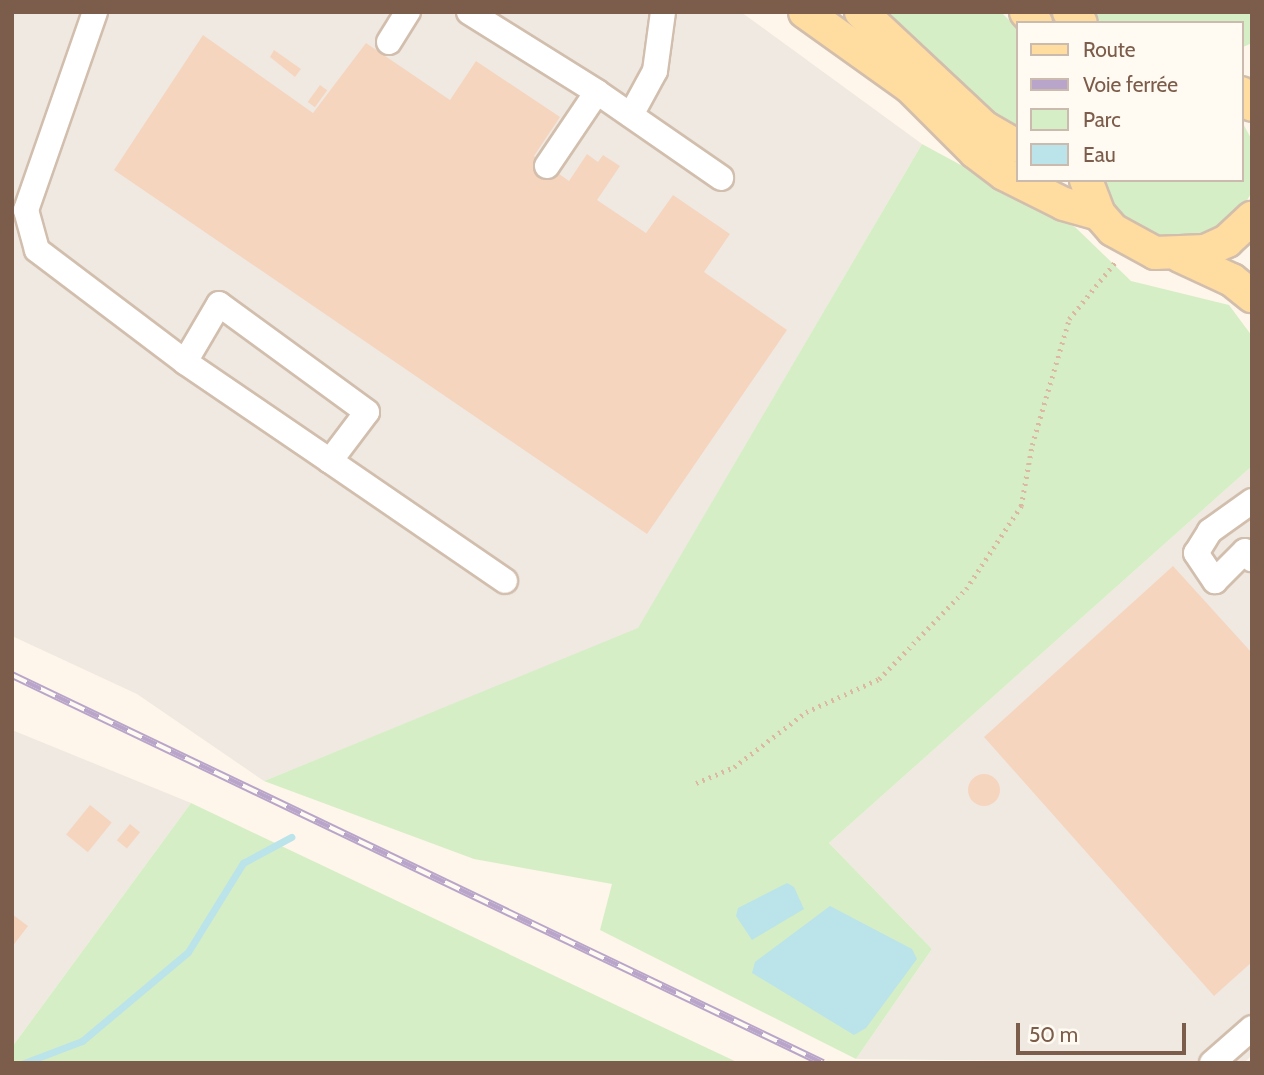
<!DOCTYPE html>
<meta charset="utf-8">
<style>
body{margin:0}
#map{position:relative;width:1264px;height:1075px;overflow:hidden;background:#fef6ea;font-family:Cabin,sans-serif}
div>[style]{position:absolute}
.industrial>*{inset:0;background:#efe9e2}
.green>*{inset:0;background:#d6eec6}
.water>*{inset:0;background:#bbe3ea}
.stream>*{height:7px;margin:-3.5px;padding:0 3.5px;transform-origin:3.5px;border-radius:3.5px;background:#bbe3ea}
.building>*{inset:0;background:#f6d5bf;transform-origin:0 0}
.round{border-radius:50%}
.path>*{height:4.5px;margin-top:-2.25px;transform-origin:0;background:repeating-linear-gradient(90deg,#dcb8a1 0 2px,transparent 0 7px)}
.roads{filter:drop-shadow(2px 0 #d2bead) drop-shadow(-2px 0 #d2bead) drop-shadow(0 2px #d2bead) drop-shadow(0 -2px #d2bead)}
.minor>*{height:24px;margin:-12px;padding:0 12px;transform-origin:12px;border-radius:12px;background:#fff}
.major>*{height:32px;margin:-16px;padding:0 16px;transform-origin:16px;border-radius:16px;background:#ffdca0}
.rail>*{height:8px;margin-top:-4px;transform-origin:0;background:repeating-linear-gradient(90deg,#fffaf2 0 16px,#b9a5ca 0 32px);box-sizing:border-box;border-block:2px solid #b9a5ca}
span{translate:-50% -50%;white-space:nowrap;text-align:center;line-height:1.15;-webkit-text-stroke:5px #fffaf2;paint-order:stroke}
.frame{position:absolute;inset:0;border:14px solid #7c5c4a;pointer-events:none}
.legend{position:absolute;left:1016px;top:21px;width:228px;height:161px;box-sizing:border-box;background:#fffaf2;border:2px solid #cbbbaf;margin:0;padding:9px 12px;list-style:none;font-size:21px;color:#7c5c4a}
.legend li{display:flex;align-items:center;gap:14px;height:35px}
.legend b{width:35px;border:2px solid #cbbbaf}
.scale{position:absolute;left:1016px;top:1023px;width:170px;height:32px;box-sizing:border-box;border:4px solid #7c5c4a;border-top:0;padding-left:9px;font-size:21px;line-height:24px;white-space:nowrap;color:#7c5c4a;-webkit-text-stroke:5px #fffaf2;paint-order:stroke}
</style>
<div id="map">
<div class="industrial">
<div style="clip-path:polygon(12px 12px,741px 12px,922px 144px,638px 629px,264px 781px,137px 694px,12px 636px)"></div>
<div style="clip-path:polygon(1252px 466px,1252px 1055px,1244px 1063px,856px 1059px,932px 949px,829px 843px)"></div>
<div style="clip-path:polygon(12px 730px,191px 803px,12px 1047px)"></div>
</div>
<div class="green">
<div style="clip-path:polygon(884px 12px,1001px 12px,1017px 28px,1017px 135px)"></div>
<div style="clip-path:polygon(1089px 12px,1252px 12px,1252px 43px,1241px 48px,1241px 23px,1102px 23px)"></div>
<div style="clip-path:polygon(1241px 120px,1252px 140px,1252px 192px,1234px 222px,1212px 237px,1159px 243px,1117px 216px,1101px 180px,1241px 180px)"></div>
<div style="clip-path:polygon(922px 144px,1075px 227px,1131px 281px,1229px 305px,1252px 336px,1252px 466px,829px 843px,932px 949px,856px 1059px,600px 930px,612px 884px,474px 859px,264px 781px,638px 628px)"></div>
<div style="clip-path:polygon(191px 803px,656px 1024px,739px 1063px,12px 1063px,12px 1047px)"></div>
</div>
<div class="water">
<div style="clip-path:polygon(787px 883px,794px 887px,804px 909px,752px 940px,736px 916px,738px 908px)"></div>
<div style="clip-path:polygon(830px 906px,912px 949px,917px 959px,866px 1028px,854px 1035px,752px 973px,755px 962px)"></div>
</div>
<div class="stream">
<div style="left:24px;top:1063px;width:62px;rotate:-20.8deg"></div>
<div style="left:82px;top:1041px;width:138px;rotate:-40deg"></div>
<div style="left:188px;top:952px;width:105px;rotate:-58.3deg"></div>
<div style="left:243px;top:863px;width:55px;rotate:-28.4deg"></div>
</div>
<div class="building">
<div style="clip-path:polygon(203px 35px,313px 113px,366px 43px,450px 100px,476px 61px,560px 117px,534px 156px,569px 181px,587px 154px,598px 162px,603px 155px,620px 166px,597px 200px,646px 233px,673px 195px,730px 234px,704px 272px,787px 330px,647px 534px,114px 170px)"></div>
<div style="clip-path:polygon(274px 50px,301px 69px,295px 77px,270px 57px)"></div>
<div style="left:320px;top:85px;width:9px;height:21px;rotate:36deg"></div>
<div style="clip-path:polygon(1173px 566px,1252px 653px,1252px 962px,1214px 996px,984px 737px)"></div>
<div class="round" style="left:968px;top:774px;width:32px;height:32px"></div>
<div style="left:90px;top:805px;width:28px;height:38px;rotate:39deg"></div>
<div style="left:130px;top:824px;width:13px;height:21px;rotate:39deg"></div>
<div style="clip-path:polygon(12px 914px,28px 926px,12px 947px)"></div>
</div>
<div class="path">
<div style="left:696px;top:783px;width:41px;rotate:-22.8deg"></div>
<div style="left:734px;top:767px;width:91px;rotate:-37.4deg"></div>
<div style="left:806px;top:712px;width:80px;rotate:-24.3deg"></div>
<div style="left:879px;top:679px;width:125px;rotate:-46deg"></div>
<div style="left:966px;top:589px;width:100px;rotate:-56.5deg"></div>
<div style="left:1021px;top:506px;width:62px;rotate:-79.8deg"></div>
<div style="left:1032px;top:445px;width:131px;rotate:-73.6deg"></div>
<div style="left:1069px;top:319px;width:76px;rotate:-50.9deg"></div>
</div>
<div class="roads">
<div class="minor">
<div style="left:95px;top:12px;width:210px;rotate:109.2deg"></div>
<div style="left:26px;top:210px;width:41px;rotate:74.6deg"></div>
<div style="left:37px;top:250px;width:186px;rotate:37.1deg"></div>
<div style="left:185px;top:362px;width:176px;rotate:34.3deg"></div>
<div style="left:330px;top:461px;width:61px;rotate:-52.9deg"></div>
<div style="left:367px;top:412px;width:183px;rotate:-143.9deg"></div>
<div style="left:219px;top:304px;width:67px;rotate:120.4deg"></div>
<div style="left:469px;top:12px;width:151px;rotate:32deg"></div>
<div style="left:597px;top:92px;width:151px;rotate:34.7deg"></div>
<div style="left:389px;top:42px;width:36px;rotate:-58deg"></div>
<div style="left:631px;top:115px;width:50px;rotate:-61.4deg"></div>
<div style="left:655px;top:71px;width:60px;rotate:-82.3deg"></div>
<div style="left:547px;top:166px;width:89px;rotate:-56deg"></div>
<div style="left:330px;top:461px;width:212px;rotate:34.4deg"></div>
<div style="left:1252px;top:501px;width:52px;rotate:144.5deg"></div>
<div style="left:1210px;top:531px;width:26px;rotate:122deg"></div>
<div style="left:1196px;top:553px;width:34px;rotate:56deg"></div>
<div style="left:1215px;top:581px;width:42px;rotate:-45deg"></div>
<div style="left:1245px;top:551px;width:11px;rotate:49deg"></div>
<div style="left:1212px;top:1063px;width:53px;rotate:-41.2deg"></div>
</div>
<div class="major">
<div style="left:805px;top:12px;width:129px;rotate:35.5deg"></div>
<div style="left:910px;top:87px;width:92px;rotate:45deg"></div>
<div style="left:975px;top:152px;width:36px;rotate:37deg"></div>
<div style="left:1004px;top:174px;width:67px;rotate:26.6deg"></div>
<div style="left:1064px;top:204px;width:36px;rotate:16deg"></div>
<div style="left:861px;top:12px;width:168px;rotate:43.1deg"></div>
<div style="left:984px;top:127px;width:38px;rotate:30deg"></div>
<div style="left:1026px;top:12px;width:15px;rotate:48deg"></div>
<div style="left:1069px;top:12px;width:16px;rotate:43deg"></div>
<div style="left:1241px;top:93px;width:16px;rotate:47deg"></div>
<div style="left:1086px;top:180px;width:36px;rotate:69deg"></div>
<div style="left:1099px;top:214px;width:21px;rotate:49deg"></div>
<div style="left:1113px;top:230px;width:48px;rotate:28.7deg"></div>
<div style="left:1155px;top:253px;width:50px;rotate:-2.3deg"></div>
<div style="left:1205px;top:251px;width:24px;rotate:-24deg"></div>
<div style="left:1227px;top:241px;width:34px;rotate:-43deg"></div>
<div style="left:1180px;top:256px;width:57px;rotate:24.8deg"></div>
<div style="left:1232px;top:280px;width:26px;rotate:39deg"></div>
</div>
</div>
<div class="rail">
<div style="left:12px;top:675px;width:899px;rotate:25.57deg"></div>
</div>
<div class="frame"></div>
<ul class="legend">
<li><b style="height:9px;background:#ffdca0"></b>Route</li>
<li><b style="height:9px;background:#b9a5ca"></b>Voie ferrée</li>
<li><b style="height:19px;background:#d6eec6"></b>Parc</li>
<li><b style="height:19px;background:#bbe3ea"></b>Eau</li>
</ul>
<div class="scale">50 m</div>
</div>
